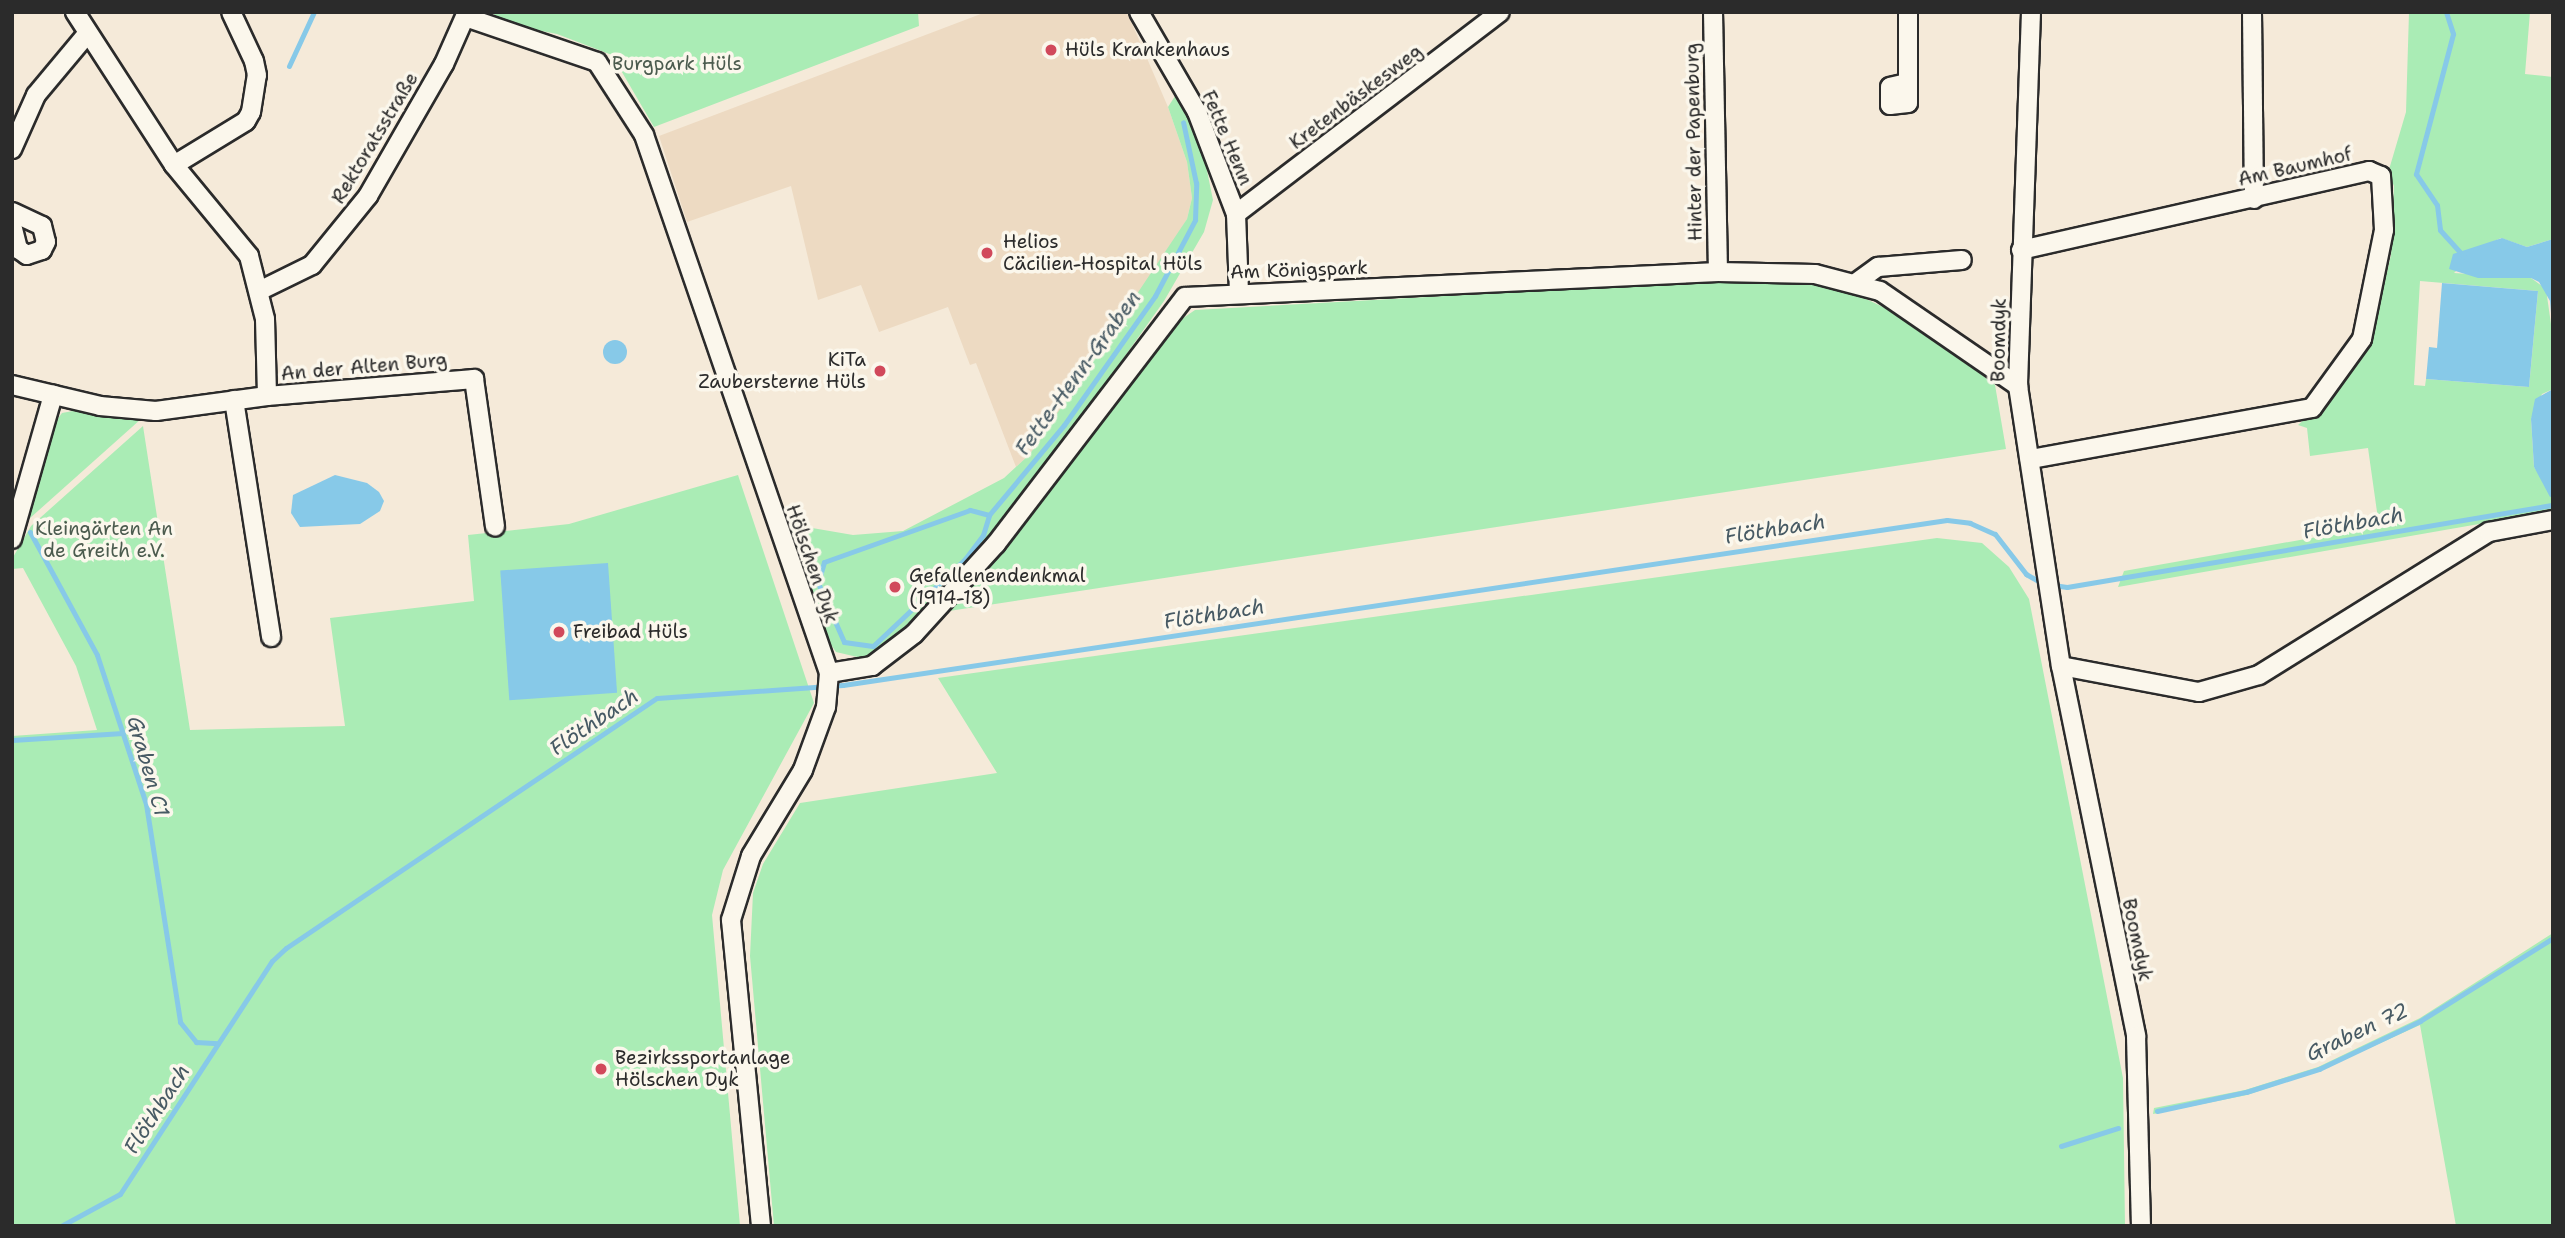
<!DOCTYPE html>
<meta charset="utf-8">
<style>
body{margin:0}
#map{position:relative;width:2565px;height:1238px;overflow:hidden;background:#f5ead9;font-family:"Shantell Sans",sans-serif}
div>[style]{position:absolute}
.built>*{inset:0;background:#eddac2}
.green>*{inset:0;background:#aaecb5}
.water>*{inset:0;background:#87c9e8;transform-origin:0 0}
.round{border-radius:50%}
.stream>*{height:5px;margin:-2.5px;padding:0 2.5px;transform-origin:2.5px;border-radius:2.5px;background:#87c9e8}
.roads{filter:drop-shadow(2px 0 #2b2b2b) drop-shadow(-2px 0 #2b2b2b) drop-shadow(0 2px #2b2b2b) drop-shadow(0 -2px #2b2b2b)}
.street>*{height:18px;margin:-9px;padding:0 9px;transform-origin:9px;border-radius:9px;background:#fbf7ec}
.dots>*{width:19px;height:19px;translate:-50% -50%;box-sizing:border-box;border:4px solid #fbf7ec;border-radius:50%}
span{translate:-50% -50%;white-space:nowrap;text-align:center;line-height:1.15;-webkit-text-stroke:7px #fbf7ec;paint-order:stroke}
.poi-label{font-size:19px;color:#2b2b2b}
.left{translate:0 -50%;text-align:left}
.right{translate:-100% -50%;text-align:right}
.park-label{font-size:19px;color:#4b5b4e}
.street-label{font-size:19px;color:#2b2b2b}
.water-label{font-size:21px;color:#475a64;font-style:italic}
.frame{position:absolute;inset:0;border:14px solid #2b2b2b;pointer-events:none}
</style>
<div id="map">
<div class="built">
<div style="clip-path:polygon(986px 12px,1127px 12px,1168px 107px,1187px 162px,1192px 198px,1187px 219px,1146px 287px,1030px 454px,1016px 467px,976px 363px,970px 365px,948px 307px,879px 332px,861px 285px,818px 300px,791px 186px,687px 222px,659px 136px)"></div>
</div>
<div class="green">
<div style="clip-path:polygon(490px 12px,918px 12px,919px 26px,654px 127px,612px 55px,557px 34px,511px 25px)"></div>
<div style="clip-path:polygon(evenodd,2409px 12px,2530px 12px,2525px 74px,2553px 77px,2553px 239px,2527px 247px,2501px 238px,2481px 247px,2454px 273px,2531px 278px,2546px 289px,2553px 338px,2553px 389px,2542px 394px,2531px 419px,2534px 467px,2553px 496px,2553px 511px,2118px 587px,2124px 571px,2379px 526px,2368px 448px,2310px 456px,2307px 428px,2298px 425px,2318px 408px,2365px 349px,2379px 306px,2391px 255px,2394px 186px,2388px 173px,2406px 112px,2409px 12px,2420px 281px,2538px 291px,2529px 387px,2426px 379px,2425px 386px,2414px 385px,2420px 281px)"></div>
<div style="clip-path:polygon(1179px 90px,1204px 156px,1213px 200px,1204px 232px,1164px 301px,1047px 466px,978px 554px,927px 609px,866px 659px,836px 652px,823px 633px,783px 523px,853px 535px,903px 531px,1004px 478px,1030px 454px,1187px 219px,1192px 198px,1187px 162px,1168px 107px)"></div>
<div style="clip-path:polygon(1711px 281px,1835px 284px,1912px 321px,1995px 385px,2006px 449px,949px 611px,988px 569px,1176px 323px,1195px 310px)"></div>
<div style="clip-path:polygon(73px 411px,141px 419px,29px 519px,56px 421px,62px 413px)"></div>
<div style="clip-path:polygon(143px 426px,190px 730px,345px 726px,330px 618px,474px 601px,468px 535px,569px 524px,738px 475px,814px 703px,723px 870px,712px 915px,740px 1226px,12px 1226px,12px 736px,97px 730px,76px 666px,23px 568px,12px 569px,12px 559px,31px 526px)"></div>
<div style="clip-path:polygon(1937px 538px,1982px 543px,2009px 567px,2029px 599px,2123px 1078px,2125px 1226px,774px 1226px,750px 956px,753px 893px,763px 864px,800px 803px,997px 773px,938px 678px)"></div>
<div style="clip-path:polygon(2553px 933px,2553px 1226px,2456px 1226px,2420px 1025px,2319px 1071px,2247px 1095px,2153px 1114px,2154px 1108px,2245px 1090px,2318px 1067px,2420px 1018px)"></div>
</div>
<div class="water">
<div style="clip-path:polygon(2502px 238px,2527px 247px,2553px 239px,2553px 338px,2550px 301px,2539px 282px,2531px 278px,2478px 278px,2449px 269px,2453px 254px)"></div>
<div style="clip-path:polygon(2442px 283px,2538px 291px,2529px 387px,2426px 379px,2429px 347px,2437px 348px)"></div>
<div class="round" style="left:603px;top:340px;width:24px;height:24px"></div>
<div style="clip-path:polygon(2553px 389px,2553px 496px,2550px 497px,2534px 467px,2531px 419px,2535px 399px)"></div>
<div style="clip-path:polygon(335px 475px,367px 483px,379px 492px,384px 501px,380px 511px,360px 524px,300px 527px,291px 513px,293px 495px)"></div>
<div style="left:608px;top:563px;width:130px;height:108px;rotate:86deg"></div>
</div>
<div class="stream">
<div style="left:2446px;top:12px;width:23px;rotate:72deg"></div>
<div style="left:2453px;top:34px;width:145px;rotate:104.8deg"></div>
<div style="left:2416px;top:174px;width:37px;rotate:56deg"></div>
<div style="left:2437px;top:205px;width:25px;rotate:83deg"></div>
<div style="left:2440px;top:230px;width:36px;rotate:48deg"></div>
<div style="left:289px;top:66px;width:60px;rotate:-65.2deg"></div>
<div style="left:989px;top:515px;width:20px;rotate:-165deg"></div>
<div style="left:970px;top:510px;width:155px;rotate:160.4deg"></div>
<div style="left:824px;top:562px;width:22px;rotate:106deg"></div>
<div style="left:818px;top:583px;width:64px;rotate:66.2deg"></div>
<div style="left:844px;top:642px;width:29px;rotate:8deg"></div>
<div style="left:873px;top:646px;width:127px;rotate:-43.4deg"></div>
<div style="left:965px;top:559px;width:30px;rotate:-53deg"></div>
<div style="left:983px;top:535px;width:21px;rotate:-73deg"></div>
<div style="left:989px;top:515px;width:117px;rotate:-50.2deg"></div>
<div style="left:1064px;top:425px;width:158px;rotate:-54.8deg"></div>
<div style="left:1155px;top:296px;width:86px;rotate:-62.2deg"></div>
<div style="left:1195px;top:220px;width:37px;rotate:-88deg"></div>
<div style="left:1196px;top:183px;width:62px;rotate:-102deg"></div>
<div style="left:30px;top:532px;width:140px;rotate:61.4deg"></div>
<div style="left:97px;top:655px;width:157px;rotate:71.8deg"></div>
<div style="left:146px;top:804px;width:221px;rotate:81.1deg"></div>
<div style="left:180px;top:1022px;width:26px;rotate:51deg"></div>
<div style="left:196px;top:1042px;width:22px;rotate:3deg"></div>
<div style="left:2053px;top:585px;width:14px;rotate:8deg"></div>
<div style="left:2067px;top:587px;width:493px;rotate:-9.6deg"></div>
<div style="left:12px;top:740px;width:111px;rotate:-3.6deg"></div>
<div style="left:2157px;top:1111px;width:91px;rotate:-12.1deg"></div>
<div style="left:2246px;top:1092px;width:77px;rotate:-17.5deg"></div>
<div style="left:2319px;top:1069px;width:112px;rotate:-25.4deg"></div>
<div style="left:2420px;top:1021px;width:157px;rotate:-32deg"></div>
<div style="left:2061px;top:1146px;width:60px;rotate:-17.5deg"></div>
<div style="left:61px;top:1226px;width:67px;rotate:-28.5deg"></div>
<div style="left:120px;top:1194px;width:278px;rotate:-56.9deg"></div>
<div style="left:272px;top:961px;width:19px;rotate:-43deg"></div>
<div style="left:286px;top:948px;width:447px;rotate:-34deg"></div>
<div style="left:657px;top:698px;width:186px;rotate:-4deg"></div>
<div style="left:843px;top:685px;width:1116px;rotate:-8.5deg"></div>
<div style="left:1947px;top:520px;width:23px;rotate:7deg"></div>
<div style="left:1970px;top:523px;width:27px;rotate:24deg"></div>
<div style="left:1995px;top:534px;width:51px;rotate:52.2deg"></div>
<div style="left:2026px;top:574px;width:20px;rotate:30deg"></div>
</div>
<div class="roads">
<div class="street">
<div style="left:75px;top:12px;width:182px;rotate:57.1deg"></div>
<div style="left:174px;top:165px;width:118px;rotate:50.5deg"></div>
<div style="left:249px;top:256px;width:65px;rotate:75.7deg"></div>
<div style="left:265px;top:319px;width:77px;rotate:88.5deg"></div>
<div style="left:1139px;top:12px;width:116px;rotate:59.9deg"></div>
<div style="left:1197px;top:112px;width:109px;rotate:69.1deg"></div>
<div style="left:1236px;top:214px;width:78px;rotate:87.8deg"></div>
<div style="left:1713px;top:12px;width:260px;rotate:88.9deg"></div>
<div style="left:2031px;top:12px;width:374px;rotate:92deg"></div>
<div style="left:2018px;top:386px;width:283px;rotate:81.3deg"></div>
<div style="left:2061px;top:666px;width:378px;rotate:78.5deg"></div>
<div style="left:2136px;top:1036px;width:190px;rotate:88.5deg"></div>
<div style="left:2252px;top:12px;width:187px;rotate:89.4deg"></div>
<div style="left:468px;top:18px;width:136px;rotate:18.8deg"></div>
<div style="left:597px;top:62px;width:87px;rotate:57.2deg"></div>
<div style="left:644px;top:135px;width:569px;rotate:71.02deg"></div>
<div style="left:829px;top:673px;width:34px;rotate:95deg"></div>
<div style="left:826px;top:707px;width:67px;rotate:110.1deg"></div>
<div style="left:803px;top:770px;width:100px;rotate:121.2deg"></div>
<div style="left:751px;top:856px;width:67px;rotate:107.4deg"></div>
<div style="left:731px;top:920px;width:307px;rotate:84.4deg"></div>
<div style="left:1907px;top:83px;width:17px;rotate:167deg"></div>
<div style="left:1890px;top:87px;width:18px;rotate:90deg"></div>
<div style="left:1890px;top:105px;width:18px;rotate:-6deg"></div>
<div style="left:1908px;top:103px;width:91px;rotate:-90deg"></div>
<div style="left:12px;top:149px;width:59px;rotate:-66deg"></div>
<div style="left:36px;top:95px;width:80px;rotate:-50.1deg"></div>
<div style="left:174px;top:165px;width:84px;rotate:-31.4deg"></div>
<div style="left:246px;top:121px;width:10px;rotate:-61deg"></div>
<div style="left:251px;top:112px;width:37px;rotate:-81deg"></div>
<div style="left:257px;top:75px;width:14px;rotate:-102deg"></div>
<div style="left:254px;top:61px;width:54px;rotate:-115.1deg"></div>
<div style="left:12px;top:212px;width:33px;rotate:25deg"></div>
<div style="left:42px;top:226px;width:16px;rotate:76deg"></div>
<div style="left:46px;top:242px;width:9px;rotate:117deg"></div>
<div style="left:42px;top:250px;width:16px;rotate:162deg"></div>
<div style="left:27px;top:255px;width:11px;rotate:-146deg"></div>
<div style="left:18px;top:249px;width:25px;rotate:-104deg"></div>
<div style="left:1236px;top:214px;width:332px;rotate:-37.4deg"></div>
<div style="left:2021px;top:250px;width:357px;rotate:-12.8deg"></div>
<div style="left:2369px;top:171px;width:13px;rotate:23deg"></div>
<div style="left:2381px;top:176px;width:54px;rotate:86.8deg"></div>
<div style="left:2384px;top:230px;width:111px;rotate:101.4deg"></div>
<div style="left:2362px;top:339px;width:85px;rotate:125.9deg"></div>
<div style="left:2312px;top:408px;width:287px;rotate:169.7deg"></div>
<div style="left:1857px;top:282px;width:26px;rotate:-36deg"></div>
<div style="left:1878px;top:267px;width:84px;rotate:-4.8deg"></div>
<div style="left:261px;top:290px;width:57px;rotate:-26.1deg"></div>
<div style="left:312px;top:265px;width:89px;rotate:-50.9deg"></div>
<div style="left:368px;top:196px;width:152px;rotate:-60.1deg"></div>
<div style="left:444px;top:64px;width:57px;rotate:-66.1deg"></div>
<div style="left:12px;top:385px;width:90px;rotate:13.4deg"></div>
<div style="left:100px;top:406px;width:56px;rotate:5.1deg"></div>
<div style="left:156px;top:411px;width:112px;rotate:-7.7deg"></div>
<div style="left:267px;top:396px;width:208px;rotate:-4.7deg"></div>
<div style="left:474px;top:379px;width:149px;rotate:81.9deg"></div>
<div style="left:234px;top:400px;width:240px;rotate:81.1deg"></div>
<div style="left:12px;top:539px;width:150px;rotate:-74.1deg"></div>
<div style="left:2061px;top:666px;width:140px;rotate:10.7deg"></div>
<div style="left:2199px;top:692px;width:62px;rotate:-15.8deg"></div>
<div style="left:2259px;top:675px;width:271px;rotate:-31.9deg"></div>
<div style="left:2489px;top:532px;width:65px;rotate:-10.6deg"></div>
<div style="left:829px;top:673px;width:44px;rotate:-9.2deg"></div>
<div style="left:872px;top:666px;width:53px;rotate:-37.3deg"></div>
<div style="left:914px;top:634px;width:122px;rotate:-47.7deg"></div>
<div style="left:996px;top:544px;width:311px;rotate:-52.6deg"></div>
<div style="left:1185px;top:297px;width:534px;rotate:-2.69deg"></div>
<div style="left:1718px;top:272px;width:97px;rotate:1.2deg"></div>
<div style="left:1815px;top:274px;width:67px;rotate:14.7deg"></div>
<div style="left:1880px;top:291px;width:168px;rotate:34.5deg"></div>
</div>
</div>
<div class="dots">
<div style="left:1051px;top:50px;background:#d1495b"></div>
<div style="left:987px;top:253px;background:#d1495b"></div>
<div style="left:880px;top:371px;background:#d1495b"></div>
<div style="left:895px;top:587px;background:#d1495b"></div>
<div style="left:559px;top:632px;background:#d1495b"></div>
<div style="left:601px;top:1069px;background:#d1495b"></div>
</div>
<div class="poi-label">
<span class="left" style="left:1065px;top:50px">Hüls Krankenhaus</span>
<span class="left" style="left:1003px;top:253px">Helios<br>Cäcilien-Hospital Hüls</span>
<span class="right" style="left:866px;top:371px">KiTa<br>Zaubersterne Hüls</span>
<span class="left" style="left:909px;top:587px">Gefallenendenkmal<br>(1914-18)</span>
<span class="left" style="left:573px;top:632px">Freibad Hüls</span>
<span class="left" style="left:615px;top:1069px">Bezirkssportanlage<br>Hölschen Dyk</span>
</div>
<div class="park-label">
<span style="left:677px;top:64px">Burgpark Hüls</span>
<span style="left:104px;top:540px">Kleingärten An<br>de Greith e.V.</span>
</div>
<div class="street-label">
<span style="left:1356px;top:97px;rotate:-37deg">Kretenbäskesweg</span>
<span style="left:375px;top:138px;rotate:-59deg">Rektoratsstraße</span>
<span style="left:1227px;top:138px;rotate:67deg">Fette Henn</span>
<span style="left:1694px;top:142px;rotate:-91deg">Hinter der Papenburg</span>
<span style="left:2295px;top:167px;rotate:-13deg">Am Baumhof</span>
<span style="left:1299px;top:270px;rotate:-2deg">Am Königspark</span>
<span style="left:1999px;top:340px;rotate:-89deg">Boomdyk</span>
<span style="left:364px;top:367px;rotate:-5deg">An der Alten Burg</span>
<span style="left:812px;top:564px;rotate:71deg">Hölschen Dyk</span>
<span style="left:2137px;top:940px;rotate:78deg">Boomdyk</span>
</div>
<div class="water-label">
<span style="left:1078px;top:373px;rotate:-54deg">Fette-Henn-Graben</span>
<span style="left:2353px;top:523px;rotate:-10deg">Flöthbach</span>
<span style="left:1775px;top:529px;rotate:-9deg">Flöthbach</span>
<span style="left:1214px;top:614px;rotate:-9deg">Flöthbach</span>
<span style="left:594px;top:722px;rotate:-34deg">Flöthbach</span>
<span style="left:148px;top:766px;rotate:74deg">Graben C1</span>
<span style="left:2357px;top:1032px;rotate:-25deg">Graben 72</span>
<span style="left:157px;top:1109px;rotate:-57deg">Flöthbach</span>
</div>
<div class="frame"></div>
</div>
